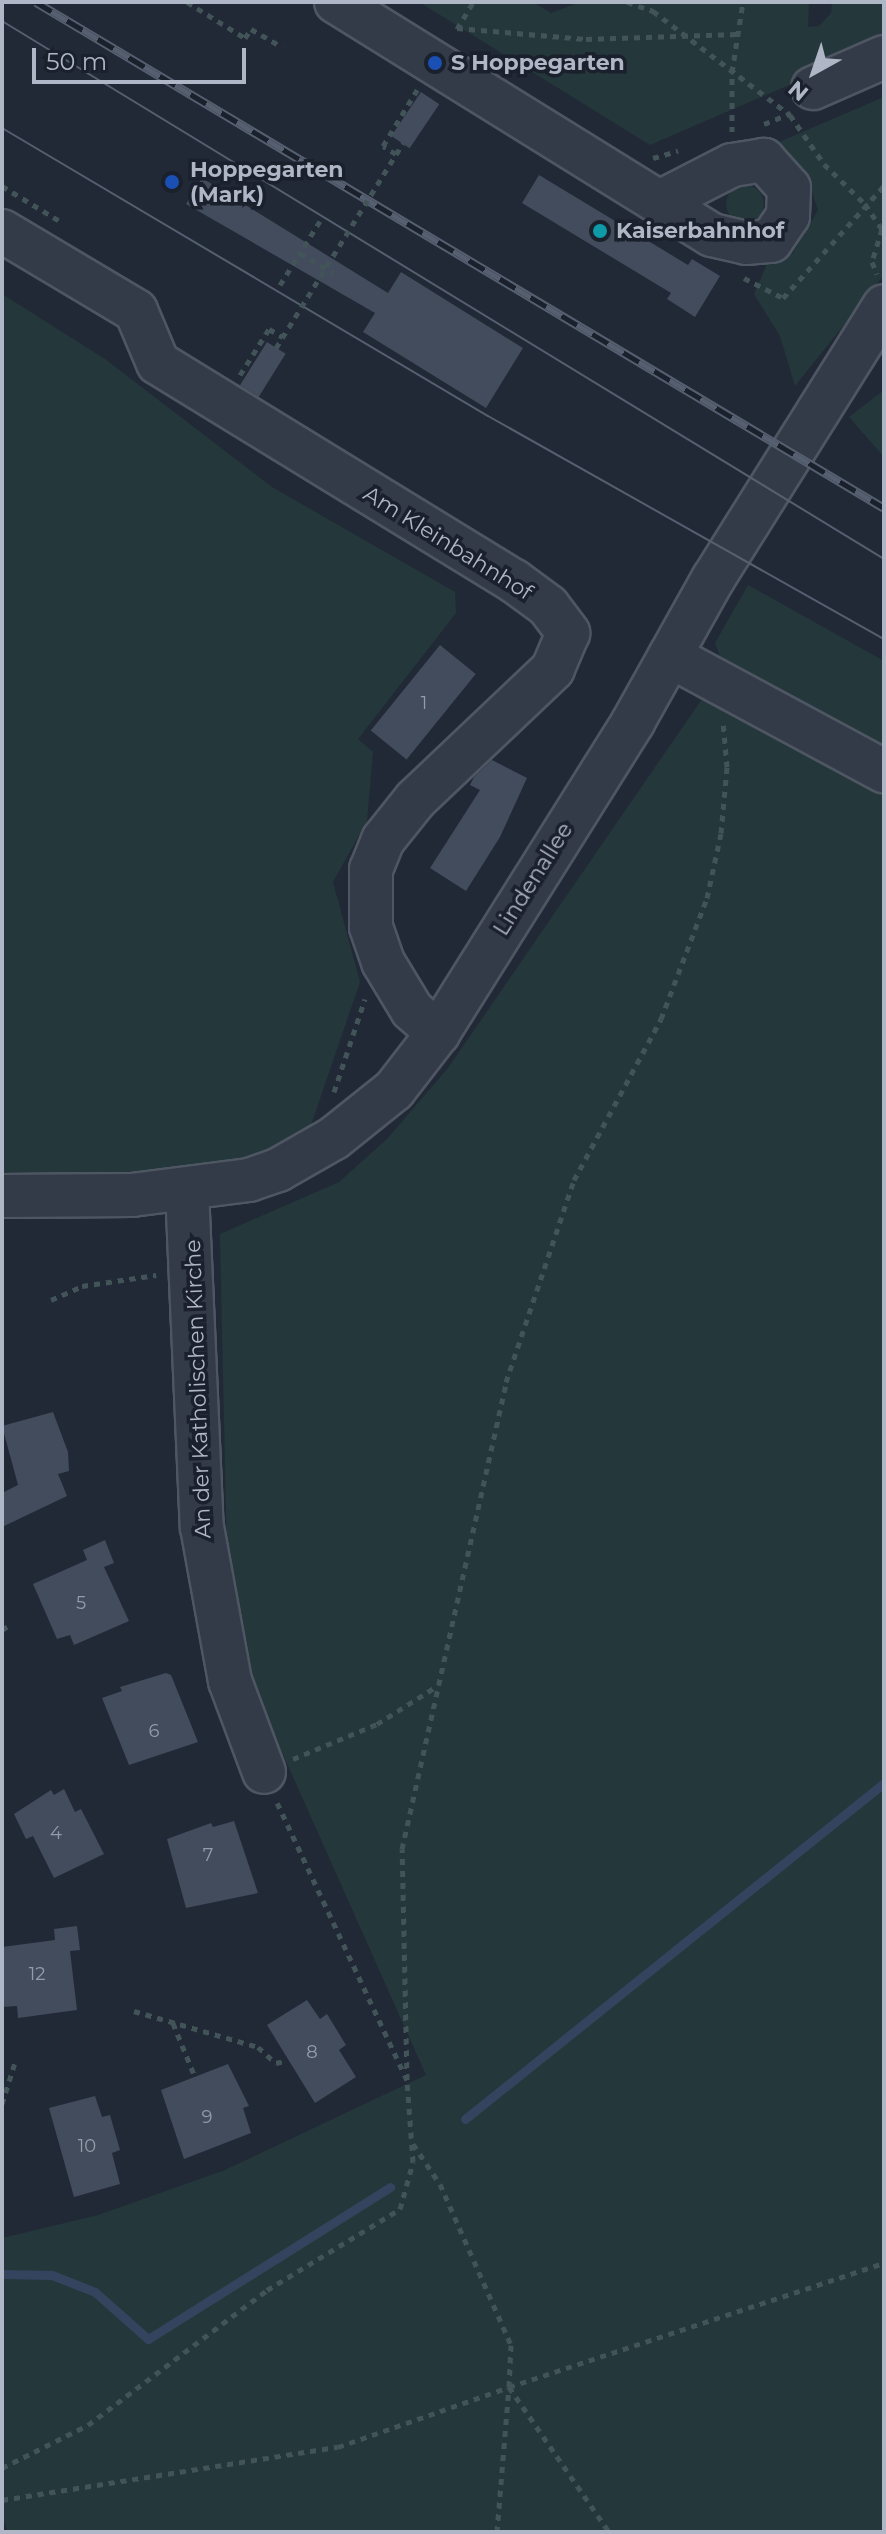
<!DOCTYPE html>
<style>
body{margin:0}
#map{position:relative;width:886px;height:2534px;overflow:hidden;background:#212937;font-family:Montserrat,sans-serif}
div>[style]{position:absolute}
.green>*{inset:0;background:#24373a}
.round{border-radius:50%}
.stream>*{height:9px;margin:-4.5px;padding:0 4.5px;transform-origin:4.5px;border-radius:4.5px;background:#35445e}
.building>*{inset:0;background:#424c5c;transform-origin:0 0}
.path>*{height:5px;margin-top:-2.5px;transform-origin:0;background:repeating-linear-gradient(90deg,#425458 0 6px,transparent 0 12px)}
.roads{filter:drop-shadow(2px 0 #4f5663) drop-shadow(-2px 0 #4f5663) drop-shadow(0 2px #4f5663) drop-shadow(0 -2px #4f5663)}
.minor>*{height:42px;margin:-21px;padding:0 21px;transform-origin:21px;border-radius:21px;background:#343b48}
.tram>*{height:2px;margin:-1px;padding:0 1px;transform-origin:1px;border-radius:1px;background:#565f6f}
.rail>*{height:9px;margin-top:-4.5px;transform-origin:0;background:repeating-linear-gradient(90deg,#1a202c 0 18px,#565f6f 0 36px);box-sizing:border-box;border-block:2px solid #565f6f}
.path-bridge>*{height:5px;margin-top:-2.5px;transform-origin:0;background:repeating-linear-gradient(90deg,#425458 0 6px,transparent 0 12px)}
.dots>*{width:22px;height:22px;translate:-50% -50%;box-sizing:border-box;border:4px solid #1a202c;border-radius:50%}
span{translate:-50% -50%;white-space:nowrap;text-align:center;line-height:1.15;-webkit-text-stroke:7px #1a202c;paint-order:stroke}
.number-label{font-size:18px;color:#949cab}
.number-label span{-webkit-text-stroke-width:0}
.poi-label{font-size:22px;color:#afb6c5;font-weight:700}
.left{translate:0 -50%;text-align:left}
.street-label{font-size:22px;color:#afb6c5}
.frame{position:absolute;inset:0;border:4px solid #afb6c5;pointer-events:none}
.north{position:absolute;left:774px;top:32px;width:80px;height:80px;-webkit-text-stroke:6px #1a202c;paint-order:stroke;rotate:220deg;font-size:22px;font-weight:700;line-height:32px;text-align:center;color:#afb6c5}
.north::after{content:'';display:block;margin:auto;width:28px;height:36px;background:#afb6c5;clip-path:polygon(50% 0,100% 100%,50% 72%,0 100%)}
.scale{position:absolute;left:32px;top:48px;width:214px;height:36px;box-sizing:border-box;border:4px solid #afb6c5;border-top:0;padding-left:10px;font-size:24px;line-height:28px;white-space:nowrap;color:#afb6c5;-webkit-text-stroke:6px #1a202c;paint-order:stroke}
</style>
<div id="map">
<div class="green">
<div style="clip-path:polygon(419px 2px,533px 2px,551px 13px,580px 2px,809px 2px,808px 27px,819px 26px,831px 13px,832px 2px,884px 2px,884px 44px,650px 145px)"></div>
<div style="clip-path:polygon(884px 97px,884px 275px,795px 386px,780px 336px,754px 294px,767px 264px,792px 254px,818px 210px,807px 177px,772px 145px)"></div>
<div class="round" style="left:726px;top:185px;width:38px;height:38px"></div>
<div style="clip-path:polygon(2px 294px,105px 359px,272px 487px,455px 592px,456px 613px,358px 739px,373px 752px,367px 821px,333px 882px,360px 982px,310px 1128px,275px 1152px,201px 1171px,2px 1174px)"></div>
<div style="clip-path:polygon(884px 390px,884px 457px,849px 417px)"></div>
<div style="clip-path:polygon(748px 585px,884px 661px,884px 2532px,8px 2532px,2px 2516px,2px 2238px,98px 2215px,225px 2170px,426px 2075px,257px 1696px,227px 1559px,220px 1234px,339px 1182px,387px 1139px,448px 1068px,724px 667px,715px 643px)"></div>
</div>
<div class="stream">
<div style="left:465px;top:2119px;width:537px;rotate:-38.73deg"></div>
<div style="left:2px;top:2274px;width:50px;rotate:1.1deg"></div>
<div style="left:52px;top:2275px;width:46px;rotate:21.6deg"></div>
<div style="left:95px;top:2292px;width:71px;rotate:41.6deg"></div>
<div style="left:148px;top:2339px;width:286px;rotate:-32.1deg"></div>
</div>
<div class="building">
<div style="left:421px;top:92px;width:22px;height:53px;rotate:34deg"></div>
<div style="clip-path:polygon(539px 175px,688px 265px,692px 259px,720px 276px,695px 317px,667px 299px,671px 293px,522px 203px)"></div>
<div style="clip-path:polygon(202px 178px,388px 293px,401px 272px,523px 348px,486px 408px,363px 332px,375px 313px,186px 204px)"></div>
<div style="left:267px;top:342px;width:22px;height:51px;rotate:32deg"></div>
<div style="left:440px;top:645px;width:46px;height:110px;rotate:39deg"></div>
<div style="clip-path:polygon(492px 760px,527px 778px,500px 837px,466px 891px,430px 868px,480px 790px,470px 785px,474px 777px)"></div>
<div style="clip-path:polygon(53px 1412px,68px 1452px,69px 1471px,58px 1474px,67px 1496px,2px 1527px,2px 1493px,18px 1485px,2px 1426px)"></div>
<div style="clip-path:polygon(105px 1540px,114px 1563px,104px 1567px,129px 1621px,74px 1645px,70px 1635px,57px 1639px,33px 1584px,87px 1560px,83px 1550px)"></div>
<div style="clip-path:polygon(166px 1673px,171px 1675px,198px 1742px,129px 1765px,102px 1698px,122px 1691px,120px 1687px)"></div>
<div style="clip-path:polygon(64px 1789px,75px 1812px,81px 1809px,104px 1854px,54px 1878px,33px 1836px,26px 1839px,14px 1814px,51px 1790px,54px 1795px)"></div>
<div style="clip-path:polygon(234px 1821px,258px 1893px,186px 1908px,167px 1839px,211px 1823px,213px 1827px)"></div>
<div style="clip-path:polygon(77px 1926px,80px 1950px,70px 1951px,77px 2010px,18px 2018px,17px 2006px,2px 2007px,2px 1947px,55px 1940px,54px 1929px)"></div>
<div style="clip-path:polygon(307px 2000px,320px 2019px,327px 2014px,346px 2045px,339px 2050px,356px 2077px,315px 2103px,267px 2025px)"></div>
<div style="clip-path:polygon(228px 2064px,249px 2106px,243px 2108px,251px 2133px,184px 2159px,161px 2090px)"></div>
<div style="clip-path:polygon(95px 2096px,102px 2117px,110px 2115px,120px 2150px,112px 2153px,120px 2184px,74px 2197px,49px 2108px)"></div>
</div>
<div class="path">
<div style="left:187px;top:2px;width:68px;rotate:31.8deg"></div>
<div style="left:245px;top:38px;width:11px;rotate:-56deg"></div>
<div style="left:251px;top:29px;width:36px;rotate:30deg"></div>
<div style="left:627px;top:2px;width:28px;rotate:19deg"></div>
<div style="left:653px;top:11px;width:172px;rotate:37.2deg"></div>
<div style="left:790px;top:115px;width:60px;rotate:55.2deg"></div>
<div style="left:824px;top:164px;width:57px;rotate:44.3deg"></div>
<div style="left:865px;top:204px;width:30px;rotate:56deg"></div>
<div style="left:882px;top:229px;width:34px;rotate:107deg"></div>
<div style="left:872px;top:262px;width:13px;rotate:67deg"></div>
<div style="left:457px;top:28px;width:129px;rotate:4.9deg"></div>
<div style="left:586px;top:39px;width:152px;rotate:-1.9deg"></div>
<div style="left:457px;top:29px;width:31px;rotate:-59deg"></div>
<div style="left:764px;top:124px;width:29px;rotate:-22deg"></div>
<div style="left:732px;top:132px;width:60px;rotate:-90deg"></div>
<div style="left:732px;top:72px;width:71px;rotate:-81.1deg"></div>
<div style="left:396px;top:154px;width:15px;rotate:-148deg"></div>
<div style="left:383px;top:146px;width:66px;rotate:-58.7deg"></div>
<div style="left:653px;top:158px;width:26px;rotate:-16deg"></div>
<div style="left:2px;top:186px;width:71px;rotate:31.2deg"></div>
<div style="left:320px;top:221px;width:38px;rotate:122deg"></div>
<div style="left:300px;top:253px;width:39px;rotate:31deg"></div>
<div style="left:744px;top:278px;width:44px;rotate:27.1deg"></div>
<div style="left:783px;top:298px;width:151px;rotate:-48deg"></div>
<div style="left:280px;top:285px;width:38px;rotate:-58deg"></div>
<div style="left:240px;top:375px;width:54px;rotate:-57.8deg"></div>
<div style="left:269px;top:329px;width:16px;rotate:30deg"></div>
<div style="left:334px;top:1092px;width:98px;rotate:-71.6deg"></div>
<div style="left:51px;top:1300px;width:34px;rotate:-24deg"></div>
<div style="left:82px;top:1286px;width:75px;rotate:-8.5deg"></div>
<div style="left:2px;top:1630px;width:7px;rotate:-34deg"></div>
<div style="left:293px;top:1759px;width:91px;rotate:-22.6deg"></div>
<div style="left:377px;top:1724px;width:71px;rotate:-32.3deg"></div>
<div style="left:134px;top:2011px;width:129px;rotate:16.2deg"></div>
<div style="left:258px;top:2047px;width:24px;rotate:42deg"></div>
<div style="left:276px;top:2063px;width:8px;rotate:-14deg"></div>
<div style="left:173px;top:2023px;width:58px;rotate:67.8deg"></div>
<div style="left:407px;top:2080px;width:231px;rotate:-91.2deg"></div>
<div style="left:402px;top:1849px;width:478px;rotate:-77.4deg"></div>
<div style="left:506px;top:1382px;width:213px;rotate:-71.4deg"></div>
<div style="left:574px;top:1180px;width:183px;rotate:-61.6deg"></div>
<div style="left:661px;top:1019px;width:129px;rotate:-69.2deg"></div>
<div style="left:707px;top:898px;width:66px;rotate:-77.8deg"></div>
<div style="left:721px;top:833px;width:66px;rotate:-84.8deg"></div>
<div style="left:727px;top:767px;width:46px;rotate:-95deg"></div>
<div style="left:2px;top:2104px;width:47px;rotate:-72.7deg"></div>
<div style="left:413px;top:2144px;width:48px;rotate:56deg"></div>
<div style="left:440px;top:2184px;width:176px;rotate:66.2deg"></div>
<div style="left:511px;top:2345px;width:42px;rotate:92.7deg"></div>
<div style="left:509px;top:2387px;width:176px;rotate:55.4deg"></div>
<div style="left:2px;top:2468px;width:96px;rotate:-26.6deg"></div>
<div style="left:88px;top:2425px;width:224px;rotate:-37deg"></div>
<div style="left:267px;top:2290px;width:156px;rotate:-31.3deg"></div>
<div style="left:400px;top:2209px;width:49px;rotate:-74.5deg"></div>
<div style="left:413px;top:2162px;width:82px;rotate:-94.2deg"></div>
<div style="left:407px;top:2080px;width:306px;rotate:-115.1deg"></div>
<div style="left:2px;top:2500px;width:340px;rotate:-9deg"></div>
<div style="left:338px;top:2447px;width:181px;rotate:-19.3deg"></div>
<div style="left:497px;top:2532px;width:145px;rotate:-85.3deg"></div>
<div style="left:509px;top:2387px;width:395px;rotate:-18.3deg"></div>
</div>
<div class="roads">
<div class="minor">
<div style="left:336px;top:2px;width:442px;rotate:31.8deg"></div>
<div style="left:712px;top:235px;width:35px;rotate:13deg"></div>
<div style="left:746px;top:243px;width:25px;rotate:-5deg"></div>
<div style="left:771px;top:241px;width:30px;rotate:-56deg"></div>
<div style="left:788px;top:216px;width:28px;rotate:-88deg"></div>
<div style="left:789px;top:188px;width:38px;rotate:-132deg"></div>
<div style="left:764px;top:160px;width:32px;rotate:171deg"></div>
<div style="left:732px;top:165px;width:81px;rotate:152.8deg"></div>
<div style="left:813px;top:88px;width:77px;rotate:-23.6deg"></div>
<div style="left:2px;top:231px;width:156px;rotate:30.8deg"></div>
<div style="left:136px;top:311px;width:56px;rotate:67.1deg"></div>
<div style="left:158px;top:363px;width:417px;rotate:31.5deg"></div>
<div style="left:514px;top:581px;width:42px;rotate:36.3deg"></div>
<div style="left:548px;top:606px;width:34px;rotate:53deg"></div>
<div style="left:568px;top:633px;width:39px;rotate:113deg"></div>
<div style="left:553px;top:669px;width:190px;rotate:136.5deg"></div>
<div style="left:415px;top:800px;width:51px;rotate:128.7deg"></div>
<div style="left:383px;top:840px;width:31px;rotate:112deg"></div>
<div style="left:371px;top:869px;width:58px;rotate:90deg"></div>
<div style="left:371px;top:927px;width:37px;rotate:71deg"></div>
<div style="left:383px;top:962px;width:56px;rotate:58.9deg"></div>
<div style="left:412px;top:1010px;width:35px;rotate:41deg"></div>
<div style="left:670px;top:656px;width:243px;rotate:28.3deg"></div>
<div style="left:187px;top:1190px;width:337px;rotate:87.5deg"></div>
<div style="left:202px;top:1527px;width:157px;rotate:79.7deg"></div>
<div style="left:230px;top:1681px;width:97px;rotate:69.5deg"></div>
<div style="left:2px;top:1196px;width:130px;rotate:-0.4deg"></div>
<div style="left:132px;top:1195px;width:118px;rotate:-7.3deg"></div>
<div style="left:249px;top:1180px;width:31px;rotate:-19deg"></div>
<div style="left:278px;top:1170px;width:64px;rotate:-29.7deg"></div>
<div style="left:334px;top:1138px;width:77px;rotate:-38.7deg"></div>
<div style="left:394px;top:1090px;width:72px;rotate:-52.3deg"></div>
<div style="left:438px;top:1033px;width:367px;rotate:-57.9deg"></div>
<div style="left:633px;top:722px;width:164px;rotate:-60.8deg"></div>
<div style="left:713px;top:579px;width:322px;rotate:-57.9deg"></div>
</div>
</div>
<div class="tram">
<div style="left:2px;top:21px;width:1033px;rotate:31.38deg"></div>
<div style="left:2px;top:128px;width:565px;rotate:30.65deg"></div>
<div style="left:488px;top:416px;width:454px;rotate:29.4deg"></div>
</div>
<div class="rail">
<div style="left:36px;top:2px;width:987px;rotate:30.82deg"></div>
</div>
<div class="path-bridge">
<div style="left:276px;top:348px;width:241px;rotate:-58.2deg"></div>
</div>
<div class="dots">
<div style="left:435px;top:63px;background:#1a4fb4"></div>
<div style="left:172px;top:182px;background:#1a4fb4"></div>
<div style="left:600px;top:231px;background:#0f9aa8"></div>
</div>
<div class="number-label">
<span style="left:424px;top:703px">1</span>
<span style="left:81px;top:1603px">5</span>
<span style="left:154px;top:1731px">6</span>
<span style="left:56px;top:1833px">4</span>
<span style="left:208px;top:1855px">7</span>
<span style="left:37px;top:1974px">12</span>
<span style="left:312px;top:2052px">8</span>
<span style="left:207px;top:2117px">9</span>
<span style="left:87px;top:2146px">10</span>
</div>
<div class="poi-label">
<span class="left" style="left:451px;top:63px">S Hoppegarten</span>
<span class="left" style="left:190px;top:182px">Hoppegarten<br>(Mark)</span>
<span class="left" style="left:616px;top:231px">Kaiserbahnhof</span>
</div>
<div class="street-label">
<span style="left:448px;top:543px;rotate:32deg">Am Kleinbahnhof</span>
<span style="left:533px;top:879px;rotate:-58deg">Lindenallee</span>
<span style="left:198px;top:1389px;rotate:-92deg">An der Katholischen Kirche</span>
</div>
<div class="frame"></div>
<div class="north">N</div>
<div class="scale">50 m</div>
</div>
